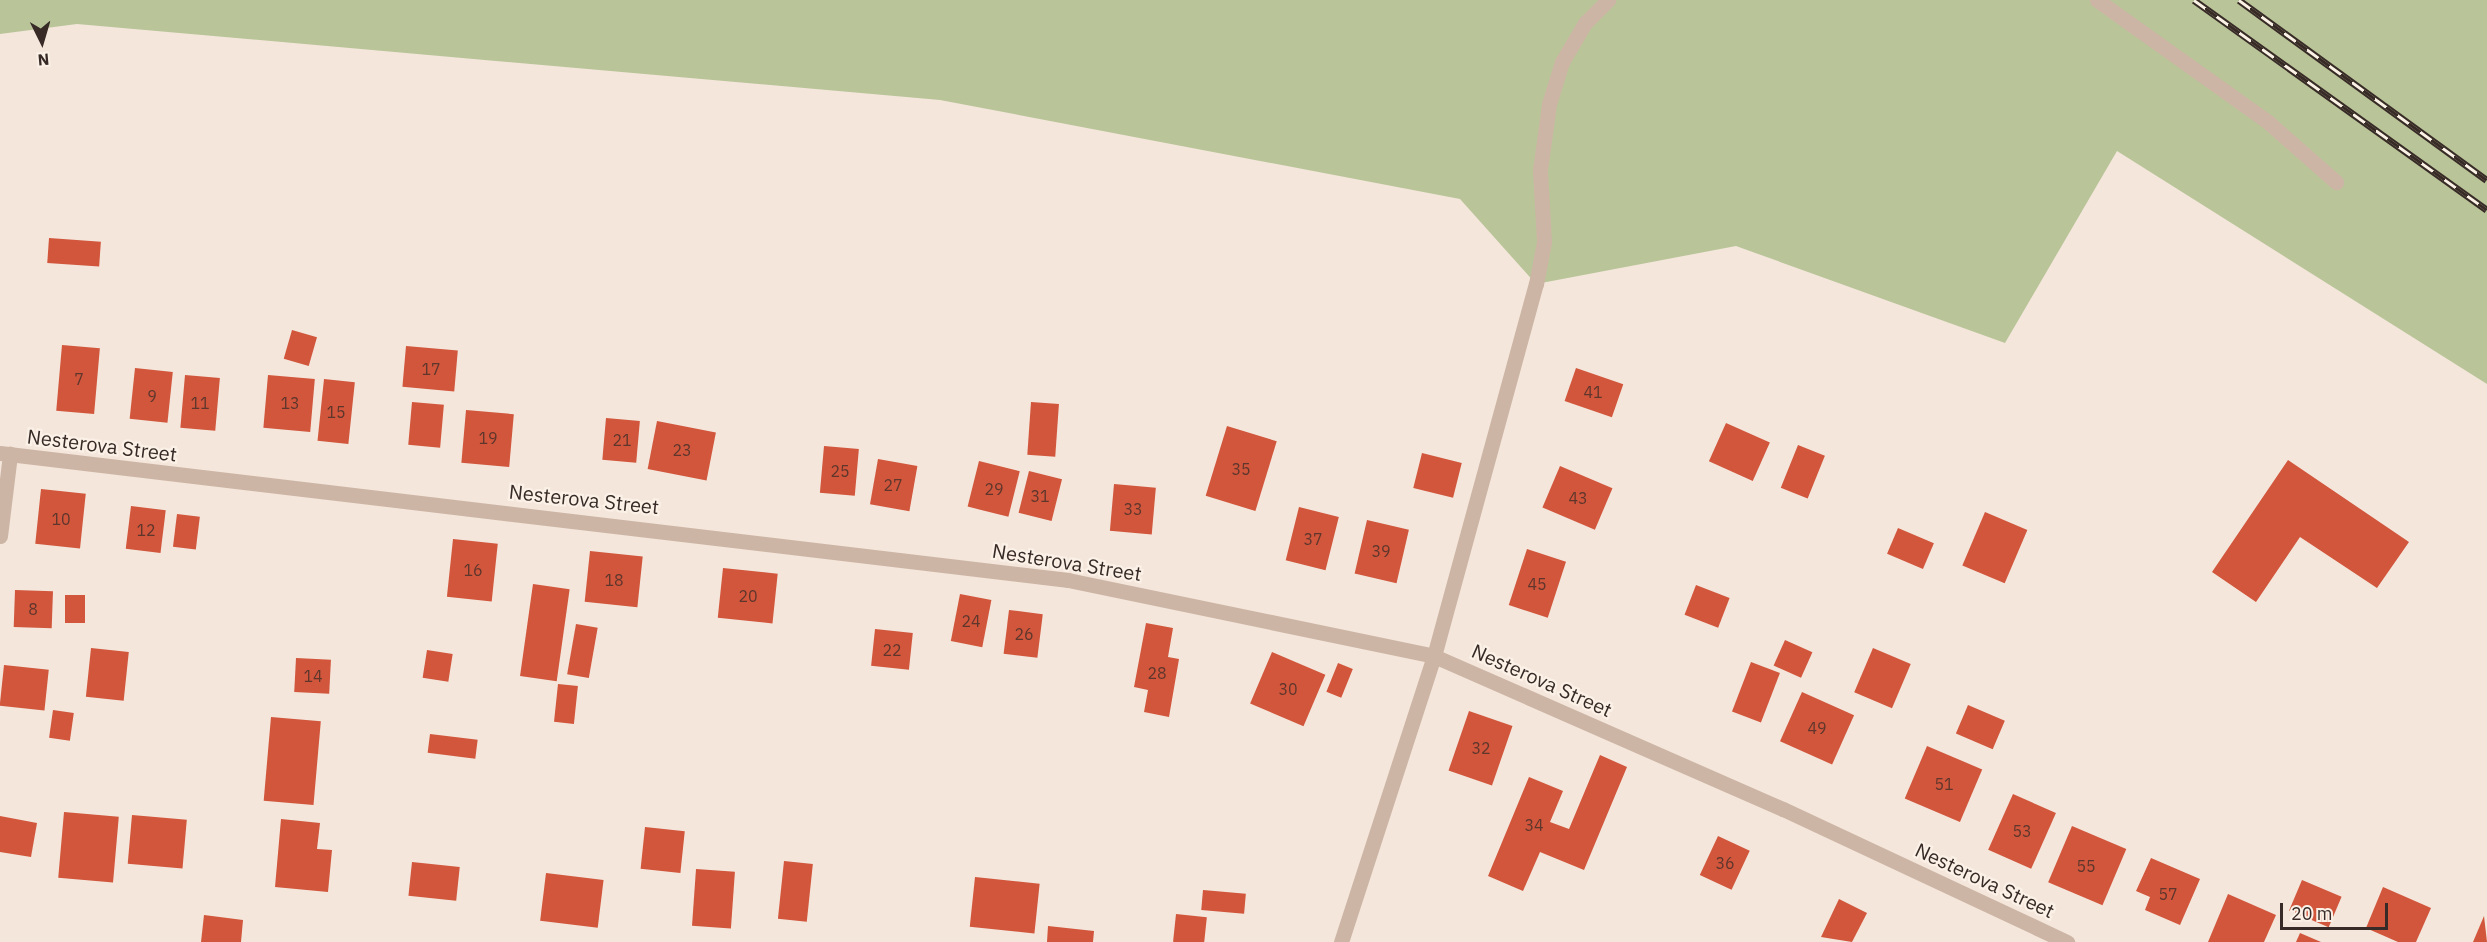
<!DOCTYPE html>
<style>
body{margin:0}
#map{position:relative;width:2487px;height:942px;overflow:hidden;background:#f4e6db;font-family:"IBM Plex Sans",sans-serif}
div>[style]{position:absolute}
.green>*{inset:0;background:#b9c599}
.building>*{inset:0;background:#d1563c;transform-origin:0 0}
.minor>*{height:15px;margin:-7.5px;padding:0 7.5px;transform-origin:7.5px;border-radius:7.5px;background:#cdb5a5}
.rail>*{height:7px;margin-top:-3.5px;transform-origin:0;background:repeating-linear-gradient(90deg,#fbf1e7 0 14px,#382b27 0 28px);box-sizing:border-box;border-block:2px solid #382b27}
span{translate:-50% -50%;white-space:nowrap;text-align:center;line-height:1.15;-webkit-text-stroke:4.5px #fbf1e7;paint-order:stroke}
.number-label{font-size:16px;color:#5e362c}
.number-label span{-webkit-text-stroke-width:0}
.street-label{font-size:20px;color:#382b27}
.north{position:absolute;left:12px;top:12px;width:60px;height:60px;-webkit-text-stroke:4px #fbf1e7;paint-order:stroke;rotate:175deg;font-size:16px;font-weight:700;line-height:24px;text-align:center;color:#382b27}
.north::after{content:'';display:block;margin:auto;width:21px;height:27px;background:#382b27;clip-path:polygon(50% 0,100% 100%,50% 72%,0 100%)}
.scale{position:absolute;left:2280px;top:903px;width:108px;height:27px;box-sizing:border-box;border:3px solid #382b27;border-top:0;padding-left:8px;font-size:18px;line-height:21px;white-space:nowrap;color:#382b27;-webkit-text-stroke:4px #fbf1e7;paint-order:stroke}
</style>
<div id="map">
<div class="green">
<div style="clip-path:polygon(0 0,2487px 0,2487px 384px,2117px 151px,2005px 343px,1736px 246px,1536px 284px,1460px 199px,940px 100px,77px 24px,0 34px)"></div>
</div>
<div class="building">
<div style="left:49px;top:238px;width:52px;height:25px;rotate:4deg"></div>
<div style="left:292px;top:330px;width:26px;height:30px;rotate:16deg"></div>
<div style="left:62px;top:345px;width:38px;height:66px;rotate:5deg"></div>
<div style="left:406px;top:346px;width:52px;height:41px;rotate:5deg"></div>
<div style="left:135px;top:368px;width:38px;height:51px;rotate:6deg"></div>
<div style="left:1576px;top:368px;width:50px;height:35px;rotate:19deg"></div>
<div style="left:185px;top:375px;width:35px;height:53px;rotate:5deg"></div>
<div style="left:268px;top:375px;width:47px;height:53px;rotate:5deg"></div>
<div style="left:324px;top:379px;width:31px;height:62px;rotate:6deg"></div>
<div style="left:412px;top:402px;width:32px;height:43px;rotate:5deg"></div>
<div style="left:1031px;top:402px;width:28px;height:53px;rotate:4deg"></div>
<div style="left:466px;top:410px;width:48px;height:53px;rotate:5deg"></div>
<div style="left:606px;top:418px;width:34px;height:42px;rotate:5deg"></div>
<div style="left:657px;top:421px;width:60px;height:49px;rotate:11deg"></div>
<div style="left:1726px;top:423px;width:48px;height:42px;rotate:24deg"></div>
<div style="left:1227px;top:426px;width:52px;height:73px;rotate:17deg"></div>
<div style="left:1798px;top:445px;width:29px;height:46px;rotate:22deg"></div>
<div style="left:824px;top:446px;width:35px;height:47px;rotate:5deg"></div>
<div style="left:1422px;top:453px;width:41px;height:36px;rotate:14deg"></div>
<div style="left:878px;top:459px;width:40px;height:46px;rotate:10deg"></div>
<div style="clip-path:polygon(2288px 460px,2409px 542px,2377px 588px,2300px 537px,2256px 602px,2212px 572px)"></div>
<div style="left:979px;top:461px;width:42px;height:47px;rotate:14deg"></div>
<div style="left:1560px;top:466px;width:57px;height:45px;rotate:23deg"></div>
<div style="left:1029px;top:471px;width:34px;height:43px;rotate:14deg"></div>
<div style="left:1114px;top:484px;width:42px;height:47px;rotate:5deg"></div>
<div style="left:41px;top:489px;width:45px;height:55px;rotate:6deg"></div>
<div style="left:131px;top:506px;width:35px;height:43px;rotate:7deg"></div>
<div style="left:1299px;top:507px;width:41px;height:55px;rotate:14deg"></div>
<div style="left:1985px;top:512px;width:46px;height:58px;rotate:23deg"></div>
<div style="left:177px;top:514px;width:23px;height:33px;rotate:7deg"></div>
<div style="left:1367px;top:520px;width:43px;height:55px;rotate:13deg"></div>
<div style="left:1898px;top:528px;width:39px;height:28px;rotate:23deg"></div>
<div style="left:453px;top:539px;width:45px;height:58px;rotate:6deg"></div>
<div style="left:1527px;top:549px;width:41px;height:59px;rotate:18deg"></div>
<div style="left:590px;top:551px;width:53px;height:51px;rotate:6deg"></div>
<div style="left:723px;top:568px;width:55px;height:50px;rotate:6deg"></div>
<div style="left:533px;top:584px;width:37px;height:93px;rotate:8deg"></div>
<div style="left:1696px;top:585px;width:36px;height:32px;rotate:21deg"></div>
<div style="left:15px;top:590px;width:38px;height:37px;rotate:2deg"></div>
<div style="left:960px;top:594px;width:32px;height:48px;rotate:11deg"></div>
<div style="left:65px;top:595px;width:20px;height:28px"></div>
<div style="left:1009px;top:610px;width:34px;height:44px;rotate:7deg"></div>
<div style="clip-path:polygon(1146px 623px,1173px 628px,1168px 657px,1179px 659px,1169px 717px,1144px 712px,1148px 690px,1134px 687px)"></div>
<div style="left:576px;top:624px;width:22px;height:51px;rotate:10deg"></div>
<div style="left:875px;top:629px;width:38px;height:37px;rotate:6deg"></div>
<div style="left:1785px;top:640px;width:30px;height:28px;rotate:24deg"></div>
<div style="left:91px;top:648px;width:38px;height:49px;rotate:6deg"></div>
<div style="left:1873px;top:648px;width:41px;height:48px;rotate:23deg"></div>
<div style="left:427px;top:650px;width:26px;height:28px;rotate:9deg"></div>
<div style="left:1272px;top:652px;width:58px;height:56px;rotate:23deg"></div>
<div style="left:296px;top:658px;width:35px;height:34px;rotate:3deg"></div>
<div style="left:1751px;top:662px;width:31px;height:53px;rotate:21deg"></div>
<div style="left:1338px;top:663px;width:16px;height:31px;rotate:22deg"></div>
<div style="left:4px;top:665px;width:45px;height:41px;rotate:6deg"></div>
<div style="left:558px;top:684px;width:20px;height:38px;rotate:6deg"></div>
<div style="left:1802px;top:692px;width:57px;height:54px;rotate:24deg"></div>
<div style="left:1968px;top:705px;width:40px;height:31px;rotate:23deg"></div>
<div style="left:53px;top:710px;width:21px;height:28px;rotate:8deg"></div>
<div style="left:1469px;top:711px;width:46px;height:63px;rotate:19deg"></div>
<div style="left:271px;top:717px;width:50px;height:84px;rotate:5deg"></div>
<div style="left:430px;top:734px;width:48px;height:19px;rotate:7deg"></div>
<div style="left:1927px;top:746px;width:60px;height:57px;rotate:23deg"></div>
<div style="clip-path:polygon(1600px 755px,1627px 767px,1584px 870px,1540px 852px,1523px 891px,1488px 876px,1529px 777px,1563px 791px,1550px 822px,1569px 829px)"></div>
<div style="left:2013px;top:794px;width:47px;height:61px;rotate:24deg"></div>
<div style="left:64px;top:812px;width:55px;height:66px;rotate:5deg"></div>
<div style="left:132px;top:815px;width:55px;height:49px;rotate:5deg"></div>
<div style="clip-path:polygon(0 816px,37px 823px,31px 857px,0 852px)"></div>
<div style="clip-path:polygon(281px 819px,320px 823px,317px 849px,332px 850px,328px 892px,275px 887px)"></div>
<div style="left:2072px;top:826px;width:59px;height:61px;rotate:23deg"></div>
<div style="left:645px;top:827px;width:40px;height:42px;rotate:6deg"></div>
<div style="left:1718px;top:836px;width:35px;height:43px;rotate:25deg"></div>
<div style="clip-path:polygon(2151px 858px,2200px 879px,2180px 925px,2145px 910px,2150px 897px,2136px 891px)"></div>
<div style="left:784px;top:861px;width:29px;height:58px;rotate:6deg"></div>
<div style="left:412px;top:862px;width:48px;height:34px;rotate:6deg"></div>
<div style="left:696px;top:869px;width:39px;height:57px;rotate:4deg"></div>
<div style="left:546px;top:873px;width:58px;height:48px;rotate:7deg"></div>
<div style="left:975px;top:877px;width:65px;height:50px;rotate:6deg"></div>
<div style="left:2302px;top:880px;width:43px;height:33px;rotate:23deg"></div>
<div style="clip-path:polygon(2383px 887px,2431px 908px,2416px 942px,2398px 942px,2366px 928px)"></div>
<div style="left:1203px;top:890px;width:43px;height:20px;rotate:5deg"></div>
<div style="clip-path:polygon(2228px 894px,2276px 915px,2264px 942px,2208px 942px)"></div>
<div style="clip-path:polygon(1839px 899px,1867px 913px,1852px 942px,1821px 937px)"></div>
<div style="left:1176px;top:914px;width:31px;height:28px;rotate:6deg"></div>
<div style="clip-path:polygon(204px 915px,243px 920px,241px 942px,201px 942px)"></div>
<div style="clip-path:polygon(2484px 916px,2487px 942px,2473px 942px)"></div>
<div style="clip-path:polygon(1048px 926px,1094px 931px,1093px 942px,1047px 942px)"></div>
<div style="clip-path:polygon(2300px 933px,2321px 942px,2296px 942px)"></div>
</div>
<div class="minor">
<div style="left:2097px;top:0;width:210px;rotate:35.5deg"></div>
<div style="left:2268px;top:122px;width:91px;rotate:41.4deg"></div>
<div style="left:0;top:453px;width:1076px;rotate:6.78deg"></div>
<div style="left:1068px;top:580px;width:374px;rotate:11.7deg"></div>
<div style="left:1434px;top:656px;width:381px;rotate:23.7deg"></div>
<div style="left:1783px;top:809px;width:314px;rotate:25.1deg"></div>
<div style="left:0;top:536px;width:83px;rotate:-83deg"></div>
<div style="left:1341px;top:942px;width:301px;rotate:-72deg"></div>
<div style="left:1434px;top:656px;width:386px;rotate:-74.7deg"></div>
<div style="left:1536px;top:284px;width:43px;rotate:-79.2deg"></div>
<div style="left:1544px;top:242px;width:72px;rotate:-93.2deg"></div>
<div style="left:1540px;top:170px;width:67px;rotate:-82.2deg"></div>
<div style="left:1549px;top:104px;width:44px;rotate:-72.8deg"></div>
<div style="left:1562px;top:62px;width:45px;rotate:-59.5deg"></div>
<div style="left:1585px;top:23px;width:33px;rotate:-45deg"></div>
</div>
<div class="rail">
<div style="left:2194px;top:0;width:360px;rotate:35.6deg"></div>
<div style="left:2239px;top:0;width:306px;rotate:36deg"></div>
</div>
<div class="number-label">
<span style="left:431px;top:369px">17</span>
<span style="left:79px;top:379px">7</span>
<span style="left:1593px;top:392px">41</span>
<span style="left:152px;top:396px">9</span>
<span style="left:200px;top:403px">11</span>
<span style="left:290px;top:403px">13</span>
<span style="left:336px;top:412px">15</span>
<span style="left:488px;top:438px">19</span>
<span style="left:622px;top:440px">21</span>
<span style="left:682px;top:450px">23</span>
<span style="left:1241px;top:469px">35</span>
<span style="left:840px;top:471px">25</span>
<span style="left:893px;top:485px">27</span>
<span style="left:994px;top:489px">29</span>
<span style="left:1040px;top:496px">31</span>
<span style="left:1578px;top:498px">43</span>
<span style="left:1133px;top:509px">33</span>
<span style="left:61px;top:519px">10</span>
<span style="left:146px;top:530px">12</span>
<span style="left:1313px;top:539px">37</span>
<span style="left:1381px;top:551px">39</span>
<span style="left:473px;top:570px">16</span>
<span style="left:614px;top:580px">18</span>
<span style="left:1537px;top:584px">45</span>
<span style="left:748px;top:596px">20</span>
<span style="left:33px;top:609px">8</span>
<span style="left:971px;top:621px">24</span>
<span style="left:1024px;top:634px">26</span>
<span style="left:892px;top:650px">22</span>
<span style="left:1157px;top:673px">28</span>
<span style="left:313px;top:676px">14</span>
<span style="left:1288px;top:689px">30</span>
<span style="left:1817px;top:728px">49</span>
<span style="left:1481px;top:748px">32</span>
<span style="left:1944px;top:784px">51</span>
<span style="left:1534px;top:825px">34</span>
<span style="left:2022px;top:831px">53</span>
<span style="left:1725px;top:863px">36</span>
<span style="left:2086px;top:866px">55</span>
<span style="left:2168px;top:894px">57</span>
</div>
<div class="street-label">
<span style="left:102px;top:445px;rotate:7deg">Nesterova Street</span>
<span style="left:584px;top:499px;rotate:6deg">Nesterova Street</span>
<span style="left:1067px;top:562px;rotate:9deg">Nesterova Street</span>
<span style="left:1542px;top:680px;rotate:24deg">Nesterova Street</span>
<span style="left:1985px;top:880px;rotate:25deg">Nesterova Street</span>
</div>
<div class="north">N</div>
<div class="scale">20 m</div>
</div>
